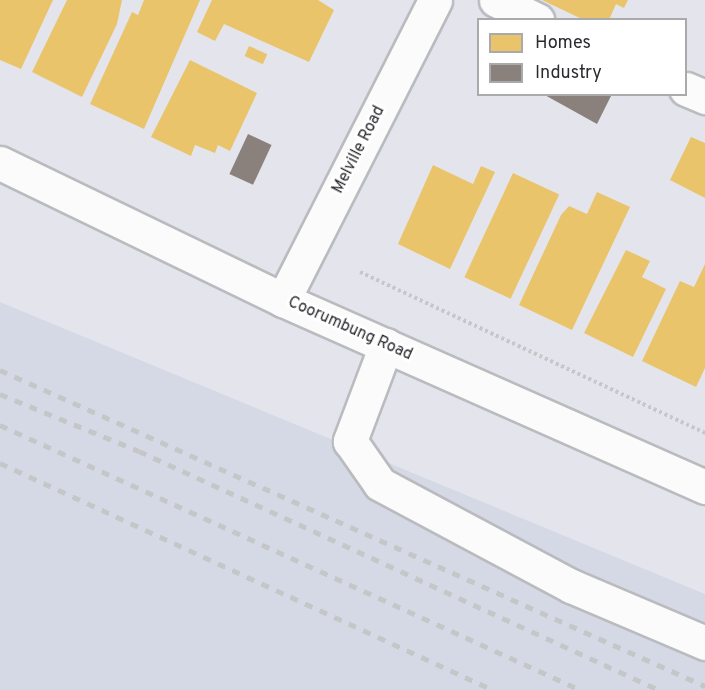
<!DOCTYPE html>
<style>
body{margin:0}
#map{position:relative;width:705px;height:690px;overflow:hidden;background:#e4e5ec;font-family:Overpass,sans-serif}
div>[style]{position:absolute}
.built>*{inset:0;background:#d5d9e5}
.homes>*{inset:0;background:#e9c46a;transform-origin:0 0}
.industry>*{inset:0;background:#8a817c;transform-origin:0 0}
.path>*{height:4px;margin-top:-2px;transform-origin:0;background:repeating-linear-gradient(90deg,#c6c7c9 0 3px,transparent 0 6px)}
.roads{filter:drop-shadow(2px 0 #babbbf) drop-shadow(-2px 0 #babbbf) drop-shadow(0 2px #babbbf) drop-shadow(0 -2px #babbbf)}
.minor>*{height:33px;margin:-16.5px;padding:0 16.5px;transform-origin:16.5px;border-radius:16.5px;background:#fbfbfc}
.rail>*{height:4.5px;margin-top:-2.25px;transform-origin:0;background:repeating-linear-gradient(90deg,#c5c6c7 0 8px,transparent 0 16px)}
span{translate:-50% -50%;white-space:nowrap;text-align:center;line-height:1.15;-webkit-text-stroke:6px #fff;paint-order:stroke}
.street-label{font-size:16px;color:#2a2b2f}
.legend{position:absolute;left:477px;top:18px;width:210px;height:78px;box-sizing:border-box;background:#fff;border:2px solid #aaaaac;margin:0;padding:8px 10px;list-style:none;font-size:18px;color:#2a2b2f}
.legend li{display:flex;align-items:center;gap:12px;height:30px}
.legend b{width:30px;border:2px solid #aaaaac}
</style>
<div id="map">
<div class="built">
<div style="clip-path:polygon(0 302px,705px 594px,705px 690px,0 690px)"></div>
</div>
<div class="homes">
<div style="clip-path:polygon(0 0,53px 0,21px 69px,0 60px)"></div>
<div style="clip-path:polygon(67px 0,122px 0,117px 24px,82px 97px,32px 72px)"></div>
<div style="clip-path:polygon(144px 0,200px 0,144px 129px,90px 104px,132px 12px,138px 15px)"></div>
<div style="clip-path:polygon(212px 0,318px 0,334px 10px,309px 62px,224px 24px,215px 41px,197px 32px)"></div>
<div style="clip-path:polygon(542px 0,628px 0,624px 8px,616px 4px,609px 20px,584px 20px)"></div>
<div style="left:249px;top:46px;width:20px;height:11px;rotate:24deg"></div>
<div style="clip-path:polygon(190px 60px,257px 93px,230px 151px,218px 145px,215px 153px,195px 145px,191px 156px,151px 137px)"></div>
<div style="clip-path:polygon(691px 137px,705px 143px,705px 198px,670px 180px)"></div>
<div style="clip-path:polygon(433px 165px,473px 184px,481px 166px,495px 172px,450px 269px,398px 244px)"></div>
<div style="left:513px;top:173px;width:51px;height:115px;rotate:25deg"></div>
<div style="clip-path:polygon(597px 192px,630px 207px,572px 330px,519px 305px,561px 215px,569px 206px,587px 214px)"></div>
<div style="clip-path:polygon(626px 250px,650px 261px,642px 277px,666px 289px,633px 357px,584px 333px)"></div>
<div style="clip-path:polygon(705px 264px,705px 368px,696px 387px,642px 361px,680px 281px,694px 287px)"></div>
</div>
<div class="industry">
<div style="clip-path:polygon(543px 94px,612px 94px,597px 124px)"></div>
<div style="left:248px;top:134px;width:26px;height:44px;rotate:25deg"></div>
</div>
<div class="path">
<div style="left:360px;top:272px;width:381px;rotate:25deg"></div>
</div>
<div class="roads">
<div class="minor">
<div style="left:496px;top:0;width:46px;rotate:26deg"></div>
<div style="left:686px;top:89px;width:21px;rotate:23deg"></div>
<div style="left:0;top:163px;width:314px;rotate:25.8deg"></div>
<div style="left:283px;top:300px;width:462px;rotate:23.9deg"></div>
<div style="left:283px;top:300px;width:336px;rotate:-63.1deg"></div>
<div style="left:386px;top:345px;width:103px;rotate:110.6deg"></div>
<div style="left:350px;top:441px;width:52px;rotate:55.1deg"></div>
<div style="left:380px;top:484px;width:217px;rotate:28.1deg"></div>
<div style="left:571px;top:586px;width:146px;rotate:23deg"></div>
</div>
</div>
<div class="rail">
<div style="left:0;top:370px;width:773px;rotate:24.14deg"></div>
<div style="left:0;top:394px;width:150px;rotate:22.3deg"></div>
<div style="left:139px;top:451px;width:572px;rotate:24.68deg"></div>
<div style="left:0;top:425px;width:639px;rotate:24.52deg"></div>
<div style="left:0;top:463px;width:543px;rotate:24.72deg"></div>
</div>
<div class="street-label">
<span style="left:359px;top:150px;rotate:-63deg">Melville Road</span>
<span style="left:350px;top:329px;rotate:24deg">Coorumbung Road</span>
</div>
<ul class="legend">
<li><b style="height:16px;background:#e9c46a"></b>Homes</li>
<li><b style="height:16px;background:#8a817c"></b>Industry</li>
</ul>
</div>
